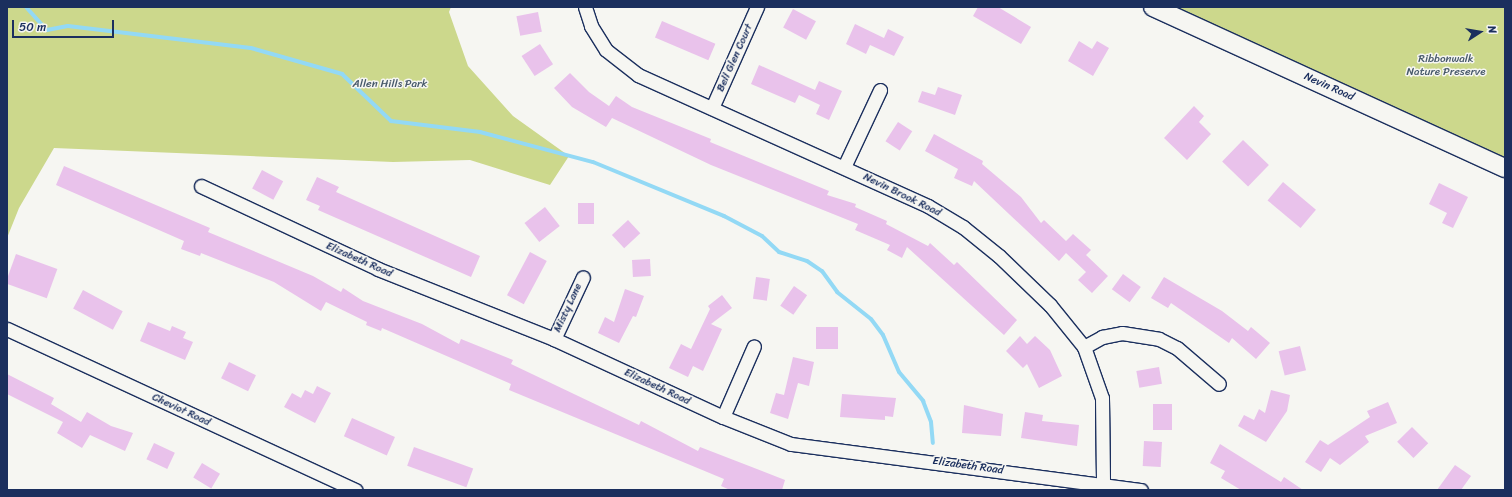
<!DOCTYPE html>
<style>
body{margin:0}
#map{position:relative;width:1512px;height:497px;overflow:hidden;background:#f6f6f2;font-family:Sriracha,sans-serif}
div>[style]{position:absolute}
.green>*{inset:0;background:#ccd88c}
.stream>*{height:4px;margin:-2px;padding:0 2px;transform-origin:2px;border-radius:2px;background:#93d9f5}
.building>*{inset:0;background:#e9c2eb;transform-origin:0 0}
.roads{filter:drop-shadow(1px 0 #1b2f5e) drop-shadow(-1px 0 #1b2f5e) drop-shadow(0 1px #1b2f5e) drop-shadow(0 -1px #1b2f5e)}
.minor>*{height:13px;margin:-6.5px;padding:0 6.5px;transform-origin:6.5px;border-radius:6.5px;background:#f6f6f2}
.secondary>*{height:18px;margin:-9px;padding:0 9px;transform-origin:9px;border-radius:9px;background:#f6f6f2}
span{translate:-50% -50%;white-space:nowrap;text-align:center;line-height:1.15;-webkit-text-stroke:3px #f6f6f2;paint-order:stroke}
.street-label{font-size:11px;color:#1b2f5e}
.park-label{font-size:11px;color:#47596a}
.frame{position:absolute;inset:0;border:8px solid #1b2f5e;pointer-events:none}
.north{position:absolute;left:1460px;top:12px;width:40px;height:40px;-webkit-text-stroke:3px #f6f6f2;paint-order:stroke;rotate:78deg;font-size:11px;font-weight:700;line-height:16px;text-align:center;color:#1b2f5e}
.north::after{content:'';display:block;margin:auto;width:14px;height:18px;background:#1b2f5e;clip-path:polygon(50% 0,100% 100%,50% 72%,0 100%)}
.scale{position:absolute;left:12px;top:20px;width:102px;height:18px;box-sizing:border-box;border:2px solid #1b2f5e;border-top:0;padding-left:5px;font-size:12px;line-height:14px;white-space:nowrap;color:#1b2f5e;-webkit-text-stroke:3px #f6f6f2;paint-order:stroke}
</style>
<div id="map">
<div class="green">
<div style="clip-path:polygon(7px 7px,451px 7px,449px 12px,468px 66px,513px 116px,569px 156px,550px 185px,470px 160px,393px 162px,54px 148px,19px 208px,7px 238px)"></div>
<div style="clip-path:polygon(1173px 7px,1505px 7px,1505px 158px,1349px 87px)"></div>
</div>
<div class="stream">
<div style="left:26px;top:7px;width:31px;rotate:48deg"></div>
<div style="left:47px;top:30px;width:21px;rotate:-11deg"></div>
<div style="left:68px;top:26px;width:184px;rotate:6.9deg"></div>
<div style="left:251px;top:48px;width:95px;rotate:15.9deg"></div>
<div style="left:342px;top:74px;width:68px;rotate:43.8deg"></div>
<div style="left:391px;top:121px;width:90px;rotate:7deg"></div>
<div style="left:480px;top:132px;width:117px;rotate:14.9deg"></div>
<div style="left:593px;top:162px;width:142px;rotate:22.4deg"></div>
<div style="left:724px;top:216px;width:43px;rotate:27.8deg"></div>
<div style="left:762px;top:236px;width:23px;rotate:43deg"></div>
<div style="left:779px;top:252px;width:29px;rotate:18deg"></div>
<div style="left:807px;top:261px;width:18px;rotate:34deg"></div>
<div style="left:822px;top:271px;width:26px;rotate:54deg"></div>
<div style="left:837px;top:292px;width:43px;rotate:38.5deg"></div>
<div style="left:871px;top:319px;width:20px;rotate:53deg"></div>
<div style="left:883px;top:335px;width:40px;rotate:66.6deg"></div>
<div style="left:899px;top:372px;width:38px;rotate:50deg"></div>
<div style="left:923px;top:401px;width:22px;rotate:69deg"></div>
<div style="left:931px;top:422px;width:21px;rotate:85deg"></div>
</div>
<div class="building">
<div style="clip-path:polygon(978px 7px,998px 7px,1031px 27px,1021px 44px,973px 16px)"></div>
<div style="left:793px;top:9px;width:26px;height:21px;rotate:28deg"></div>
<div style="left:538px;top:12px;width:20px;height:22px;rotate:79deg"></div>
<div style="left:662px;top:21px;width:58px;height:18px;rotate:23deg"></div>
<div style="clip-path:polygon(855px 24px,884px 38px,888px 29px,904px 37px,894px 56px,870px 45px,866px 54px,846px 44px)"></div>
<div style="clip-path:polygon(1079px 41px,1092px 49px,1097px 41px,1109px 48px,1093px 76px,1068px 61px)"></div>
<div style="left:540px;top:44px;width:24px;height:22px;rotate:57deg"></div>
<div style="clip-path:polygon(759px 65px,815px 90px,819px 81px,842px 91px,829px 120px,816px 114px,820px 105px,799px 95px,795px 103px,751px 84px)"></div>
<div style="clip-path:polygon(570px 73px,589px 92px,609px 106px,616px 96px,632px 107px,711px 139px,710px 142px,829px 191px,827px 195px,856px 204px,855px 207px,887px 221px,886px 224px,928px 246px,930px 243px,954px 265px,957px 262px,1017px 320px,1004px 335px,907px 247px,902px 258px,887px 250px,890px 245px,855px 230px,858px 224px,711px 165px,612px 118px,606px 127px,572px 107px,554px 88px)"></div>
<div style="clip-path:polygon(938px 87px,962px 95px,955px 115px,918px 102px,922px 91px,935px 95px)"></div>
<div style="clip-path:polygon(1194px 106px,1204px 116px,1199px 122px,1211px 134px,1187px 160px,1164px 138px)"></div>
<div style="left:898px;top:122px;width:17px;height:23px;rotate:33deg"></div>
<div style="clip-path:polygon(934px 134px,983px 161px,982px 164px,1021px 197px,1041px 223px,1044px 220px,1066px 241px,1073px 234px,1091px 250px,1086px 255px,1108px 276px,1092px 293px,1078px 280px,1086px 272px,1066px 253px,1059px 261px,974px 181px,972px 186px,954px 178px,958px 169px,925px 151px)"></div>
<div style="left:1243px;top:140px;width:36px;height:30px;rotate:44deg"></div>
<div style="clip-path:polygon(64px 166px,210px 228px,208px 232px,313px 276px,341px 292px,343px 288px,363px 301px,422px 324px,459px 344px,461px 339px,513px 360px,511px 364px,639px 425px,641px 421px,698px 451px,700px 447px,785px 480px,782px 490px,730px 490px,721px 486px,724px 479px,509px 390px,511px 384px,382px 328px,381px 331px,366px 325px,367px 322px,326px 302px,321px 311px,274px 282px,201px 253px,200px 256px,181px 249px,184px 241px,56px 185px)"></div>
<div style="left:262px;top:170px;width:24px;height:21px;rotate:28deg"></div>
<div style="clip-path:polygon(317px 177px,339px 187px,336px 192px,480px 256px,471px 277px,318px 210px,320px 206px,306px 200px)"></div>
<div style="left:1283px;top:182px;width:43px;height:24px;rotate:40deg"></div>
<div style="clip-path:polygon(1439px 183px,1468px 197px,1453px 228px,1442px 223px,1447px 213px,1429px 204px)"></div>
<div style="left:594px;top:203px;width:21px;height:16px;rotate:90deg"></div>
<div style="left:545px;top:207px;width:24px;height:26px;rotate:52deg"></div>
<div style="left:628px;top:220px;width:18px;height:22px;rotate:47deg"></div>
<div style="left:530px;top:252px;width:19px;height:49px;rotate:28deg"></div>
<div style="left:16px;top:254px;width:44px;height:31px;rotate:20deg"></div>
<div style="left:650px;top:259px;width:17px;height:18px;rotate:87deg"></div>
<div style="left:1123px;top:274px;width:22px;height:19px;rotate:36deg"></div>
<div style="left:756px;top:277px;width:14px;height:22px;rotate:8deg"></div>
<div style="clip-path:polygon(1164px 277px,1222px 311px,1248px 331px,1251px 327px,1270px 343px,1256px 359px,1232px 338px,1229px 343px,1171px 303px,1168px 308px,1151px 298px)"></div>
<div style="left:794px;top:286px;width:16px;height:24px;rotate:35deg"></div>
<div style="clip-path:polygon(625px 289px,644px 296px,636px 317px,633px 316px,619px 343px,598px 333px,605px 317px,614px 322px)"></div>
<div style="left:83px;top:290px;width:45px;height:21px;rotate:28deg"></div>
<div style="clip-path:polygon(722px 295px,732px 308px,711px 324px,722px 329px,703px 371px,693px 366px,688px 377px,669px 368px,681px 344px,691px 349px,710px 309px,708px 306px)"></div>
<div style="clip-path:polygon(148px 322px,170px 331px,172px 326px,186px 332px,183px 338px,193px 342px,185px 360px,140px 341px)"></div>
<div style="left:816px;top:327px;width:22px;height:22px"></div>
<div style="clip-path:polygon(1020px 336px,1027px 344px,1035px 336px,1050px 350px,1062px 376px,1039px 388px,1027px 364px,1023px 368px,1006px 351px)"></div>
<div style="left:1300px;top:346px;width:25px;height:22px;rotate:76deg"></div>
<div style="clip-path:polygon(793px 357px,814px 362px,809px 386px,798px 383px,788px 419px,770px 413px,776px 393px,784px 395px)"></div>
<div style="left:229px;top:362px;width:30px;height:18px;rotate:26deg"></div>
<div style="left:1159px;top:367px;width:17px;height:23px;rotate:80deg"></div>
<div style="clip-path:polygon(7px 374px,54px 398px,51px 404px,81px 422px,87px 412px,111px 426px,133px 433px,125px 451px,90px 435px,82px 448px,57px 433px,63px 422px,7px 394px)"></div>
<div style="clip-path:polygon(317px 386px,331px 393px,315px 423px,284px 407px,292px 393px,301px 398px,305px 390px,313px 394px)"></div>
<div style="clip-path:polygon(1271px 390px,1290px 395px,1287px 411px,1266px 442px,1238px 426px,1244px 415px,1254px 420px,1259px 409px,1265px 413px)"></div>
<div style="clip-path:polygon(842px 394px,896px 398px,893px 417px,885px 416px,885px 420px,840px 417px)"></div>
<div style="clip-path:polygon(1388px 402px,1397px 423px,1365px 436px,1369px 442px,1340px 465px,1330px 458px,1321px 472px,1305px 462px,1320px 440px,1328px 445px,1370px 417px,1367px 411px)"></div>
<div style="left:1153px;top:404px;width:19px;height:26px"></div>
<div style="clip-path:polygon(964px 405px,1003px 414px,1001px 436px,962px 433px)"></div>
<div style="clip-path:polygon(1025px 412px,1043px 415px,1042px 421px,1079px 425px,1077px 446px,1021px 438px)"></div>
<div style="left:352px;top:418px;width:47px;height:20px;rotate:24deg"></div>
<div style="left:1412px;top:427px;width:23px;height:21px;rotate:45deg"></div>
<div style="left:1144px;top:441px;width:18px;height:25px;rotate:3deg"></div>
<div style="left:154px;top:443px;width:23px;height:18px;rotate:25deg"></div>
<div style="clip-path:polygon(1220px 444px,1281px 482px,1284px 477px,1303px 490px,1241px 490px,1221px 478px,1225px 471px,1210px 463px)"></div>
<div style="left:414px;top:447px;width:63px;height:20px;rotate:20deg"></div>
<div style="left:202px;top:463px;width:21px;height:17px;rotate:31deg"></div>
<div style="clip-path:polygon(1455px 465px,1471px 476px,1461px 490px,1437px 490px)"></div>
</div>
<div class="roads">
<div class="minor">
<div style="left:585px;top:7px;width:20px;rotate:72deg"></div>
<div style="left:591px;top:26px;width:28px;rotate:58deg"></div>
<div style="left:606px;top:50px;width:41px;rotate:38deg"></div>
<div style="left:638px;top:75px;width:318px;rotate:24.3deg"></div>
<div style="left:928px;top:206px;width:41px;rotate:31deg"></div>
<div style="left:963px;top:227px;width:46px;rotate:38.9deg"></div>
<div style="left:999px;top:256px;width:71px;rotate:43.9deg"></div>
<div style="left:1050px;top:305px;width:54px;rotate:51deg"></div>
<div style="left:1084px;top:347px;width:54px;rotate:70.6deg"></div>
<div style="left:1102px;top:398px;width:85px;rotate:89.3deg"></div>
<div style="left:712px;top:108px;width:111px;rotate:-66deg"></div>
<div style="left:844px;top:167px;width:85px;rotate:-64.9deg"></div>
<div style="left:201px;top:186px;width:195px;rotate:25.1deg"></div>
<div style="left:378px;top:269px;width:189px;rotate:21.7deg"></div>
<div style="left:554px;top:339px;width:186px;rotate:24.8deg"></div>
<div style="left:723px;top:417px;width:73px;rotate:21.7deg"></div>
<div style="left:791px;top:444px;width:353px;rotate:7.5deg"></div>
<div style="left:7px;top:329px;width:384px;rotate:24.8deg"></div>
<div style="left:554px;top:339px;width:68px;rotate:-64.9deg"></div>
<div style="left:1084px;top:347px;width:21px;rotate:-29deg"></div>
<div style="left:1102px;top:337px;width:20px;rotate:-11deg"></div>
<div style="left:1122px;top:333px;width:37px;rotate:9deg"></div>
<div style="left:1159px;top:339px;width:20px;rotate:27deg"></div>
<div style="left:1177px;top:348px;width:55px;rotate:40.6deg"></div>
<div style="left:723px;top:417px;width:77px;rotate:-66.4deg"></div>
</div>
<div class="secondary">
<div style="left:1153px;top:7px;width:387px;rotate:24.6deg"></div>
</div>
</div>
<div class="street-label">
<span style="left:735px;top:58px;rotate:-66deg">Bell Glen Court</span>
<span style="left:1329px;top:87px;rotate:24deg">Nevin Road</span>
<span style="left:902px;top:195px;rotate:26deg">Nevin Brook Road</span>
<span style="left:359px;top:260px;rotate:24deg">Elizabeth Road</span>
<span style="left:568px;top:308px;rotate:-65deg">Misty Lane</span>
<span style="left:657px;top:387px;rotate:25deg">Elizabeth Road</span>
<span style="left:181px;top:410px;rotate:25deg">Cheviot Road</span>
<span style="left:968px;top:466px;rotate:8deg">Elizabeth Road</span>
</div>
<div class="park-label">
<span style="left:1446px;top:66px">Ribbonwalk<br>Nature Preserve</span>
<span style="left:390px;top:84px">Allen Hills Park</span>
</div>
<div class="frame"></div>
<div class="north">N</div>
<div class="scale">50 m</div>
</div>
